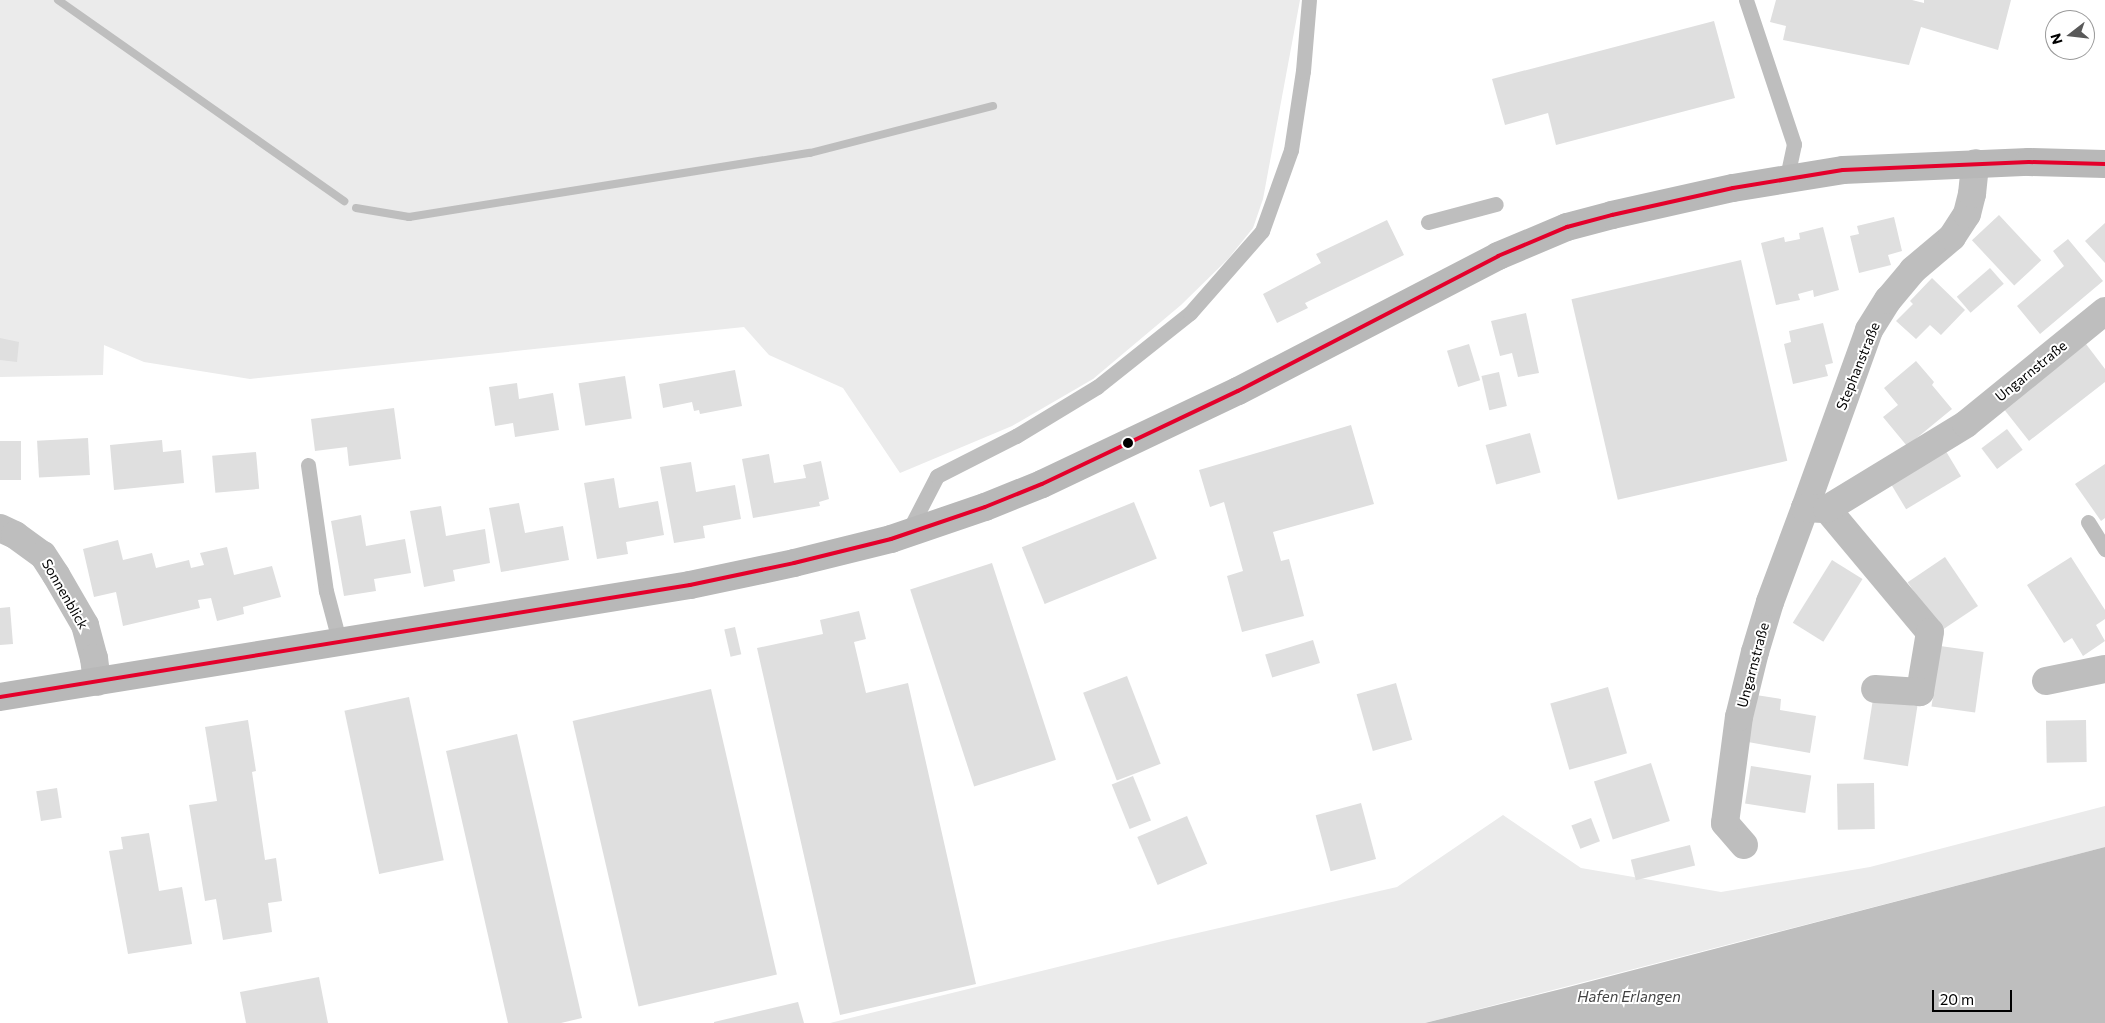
<!DOCTYPE html>
<meta charset="utf-8">
<style>
body{margin:0}
#map{position:relative;width:2105px;height:1023px;overflow:hidden;background:#fff;font-family:Commissioner,sans-serif}
div>[style]{position:absolute}
.green>*{inset:0;background:#ebebeb}
.water>*{inset:0;background:#bebebe}
.stream>*{height:8px;margin:-4px;padding:0 4px;transform-origin:4px;border-radius:4px;background:#bebebe}
.building>*{inset:0;background:#dfdfdf;transform-origin:0 0}
.lane>*{height:15px;margin:-7.5px;padding:0 7.5px;transform-origin:7.5px;border-radius:7.5px;background:#bebebe}
.street>*{height:28px;margin:-14px;padding:0 14px;transform-origin:14px;border-radius:14px;background:#bebebe}
.secondary>*{height:28px;margin:-14px;padding:0 14px;transform-origin:14px;border-radius:14px;background:#b8b8b8}
.bus-1>*{height:4px;margin:-2px;padding:0 2px;transform-origin:2px;border-radius:2px;background:#e4002b}
.dots>*{width:14px;height:14px;translate:-50% -50%;box-sizing:border-box;border:2px solid #fff;border-radius:50%}
span{translate:-50% -50%;white-space:nowrap;text-align:center;line-height:1.15;-webkit-text-stroke:4px #fff;paint-order:stroke}
.street-label{font-size:14px;color:#000}
.water-label{font-size:15px;color:#434343;font-style:italic}
.north{position:absolute;left:2045px;top:10px;width:50px;height:50px;box-sizing:border-box;background:#fff;border:1px solid #999;border-radius:50%;rotate:254deg;font-size:14px;font-weight:700;line-height:20px;text-align:center;color:#000}
.north::after{content:'';display:block;margin:auto;width:18px;height:22px;background:#595959;clip-path:polygon(50% 0,100% 100%,50% 72%,0 100%)}
.scale{position:absolute;left:1932px;top:990px;width:80px;height:22px;box-sizing:border-box;border:2px solid #000;border-top:0;padding-left:6px;font-size:15px;line-height:18px;white-space:nowrap;color:#000;-webkit-text-stroke:4px #fff;paint-order:stroke}
</style>
<div id="map">
<div class="green">
<div style="clip-path:polygon(0 0,1300px 0,1263px 199px,1253px 228px,1228px 259px,1181px 305px,1093px 379px,1012px 426px,900px 473px,843px 388px,769px 355px,744px 327px,250px 379px,144px 362px,104px 345px,103px 375px,0 377px)"></div>
<div style="clip-path:polygon(2105px 806px,2105px 847px,1425px 1023px,830px 1023px,1163px 941px,1397px 887px,1503px 815px,1581px 868px,1721px 892px,1870px 867px)"></div>
</div>
<div class="water">
<div style="clip-path:polygon(2105px 847px,2105px 1023px,1425px 1023px,1561px 989px)"></div>
</div>
<div class="stream">
<div style="left:58px;top:0;width:350px;rotate:35.1deg"></div>
<div style="left:356px;top:208px;width:54px;rotate:9.6deg"></div>
<div style="left:409px;top:217px;width:406px;rotate:-9.1deg"></div>
<div style="left:810px;top:153px;width:189px;rotate:-14.4deg"></div>
</div>
<div class="building">
<div style="clip-path:polygon(1776px 0,1912px 0,1924px 3px,1924px 0,2011px 0,1998px 50px,1921px 27px,1909px 65px,1783px 40px,1786px 26px,1770px 22px)"></div>
<div style="clip-path:polygon(1714px 21px,1735px 98px,1556px 145px,1548px 113px,1505px 125px,1492px 79px)"></div>
<div style="left:1999px;top:215px;width:62px;height:37px;rotate:47deg"></div>
<div style="clip-path:polygon(1894px 217px,1902px 251px,1888px 255px,1891px 265px,1859px 273px,1850px 236px,1859px 234px,1857px 226px)"></div>
<div style="clip-path:polygon(1387px 220px,1404px 255px,1305px 303px,1308px 308px,1277px 323px,1263px 294px,1321px 263px,1316px 254px)"></div>
<div style="clip-path:polygon(2105px 223px,2105px 263px,2085px 241px)"></div>
<div style="clip-path:polygon(1823px 227px,1839px 290px,1814px 297px,1813px 290px,1798px 294px,1800px 300px,1776px 305px,1761px 243px,1784px 237px,1785px 242px,1800px 239px,1799px 233px)"></div>
<div style="clip-path:polygon(2068px 239px,2103px 281px,2040px 334px,2017px 306px,2064px 266px,2053px 251px)"></div>
<div style="left:1741px;top:260px;width:206px;height:174px;rotate:77deg"></div>
<div style="left:1990px;top:268px;width:21px;height:44px;rotate:49deg"></div>
<div style="clip-path:polygon(1932px 278px,1965px 310px,1941px 335px,1930px 325px,1916px 339px,1896px 321px,1913px 304px,1910px 301px)"></div>
<div style="clip-path:polygon(1526px 313px,1539px 373px,1518px 377px,1512px 353px,1500px 356px,1491px 321px)"></div>
<div style="clip-path:polygon(1823px 323px,1833px 363px,1825px 365px,1828px 376px,1793px 384px,1784px 344px,1791px 342px,1789px 331px)"></div>
<div style="clip-path:polygon(0 338px,19px 342px,17px 362px,0 360px)"></div>
<div style="left:1469px;top:344px;width:38px;height:23px;rotate:73deg"></div>
<div style="clip-path:polygon(2086px 344px,2105px 369px,2105px 382px,2029px 441px,2003px 408px)"></div>
<div style="clip-path:polygon(1916px 361px,1934px 382px,1932px 385px,1952px 409px,1907px 446px,1883px 417px,1898px 405px,1884px 388px)"></div>
<div style="clip-path:polygon(735px 370px,742px 406px,700px 414px,699px 410px,694px 411px,692px 402px,663px 408px,659px 384px)"></div>
<div style="left:1499px;top:372px;width:35px;height:18px;rotate:77deg"></div>
<div style="left:625px;top:376px;width:43px;height:47px;rotate:81deg"></div>
<div style="clip-path:polygon(517px 383px,519px 399px,553px 393px,559px 430px,515px 437px,513px 423px,495px 426px,489px 387px)"></div>
<div style="clip-path:polygon(394px 408px,401px 459px,349px 466px,347px 447px,315px 451px,311px 419px)"></div>
<div style="clip-path:polygon(1351px 425px,1374px 504px,1273px 532px,1281px 561px,1289px 559px,1304px 616px,1242px 632px,1227px 576px,1243px 571px,1224px 502px,1210px 507px,1199px 470px)"></div>
<div style="left:2007px;top:429px;width:26px;height:32px;rotate:53deg"></div>
<div style="left:1530px;top:433px;width:41px;height:46px;rotate:75deg"></div>
<div style="left:88px;top:438px;width:37px;height:51px;rotate:87deg"></div>
<div style="clip-path:polygon(162px 440px,163px 452px,181px 450px,184px 483px,114px 490px,110px 445px)"></div>
<div style="left:0;top:441px;width:21px;height:39px"></div>
<div style="left:1944px;top:448px;width:33px;height:64px;rotate:59deg"></div>
<div style="left:256px;top:452px;width:37px;height:44px;rotate:85deg"></div>
<div style="clip-path:polygon(769px 454px,774px 483px,806px 478px,803px 465px,821px 461px,829px 499px,819px 502px,820px 506px,753px 518px,742px 459px)"></div>
<div style="clip-path:polygon(691px 462px,696px 492px,735px 485px,741px 519px,703px 526px,705px 538px,674px 543px,660px 467px)"></div>
<div style="clip-path:polygon(2105px 464px,2105px 518px,2101px 521px,2075px 484px)"></div>
<div style="clip-path:polygon(614px 478px,619px 508px,658px 501px,664px 535px,626px 542px,628px 554px,597px 559px,584px 483px)"></div>
<div style="left:1134px;top:502px;width:61px;height:121px;rotate:68deg"></div>
<div style="clip-path:polygon(519px 503px,525px 533px,563px 526px,569px 560px,501px 572px,489px 508px)"></div>
<div style="clip-path:polygon(441px 506px,446px 536px,485px 529px,490px 563px,453px 570px,455px 581px,424px 587px,410px 511px)"></div>
<div style="clip-path:polygon(361px 515px,366px 546px,405px 539px,411px 573px,374px 579px,376px 591px,344px 596px,331px 521px)"></div>
<div style="clip-path:polygon(118px 540px,123px 560px,152px 553px,156px 568px,189px 560px,191px 568px,204px 565px,200px 553px,227px 547px,234px 575px,272px 566px,281px 597px,243px 607px,244px 614px,217px 621px,211px 598px,198px 600px,200px 608px,123px 626px,116px 592px,94px 597px,83px 549px)"></div>
<div style="left:1945px;top:557px;width:59px;height:45px;rotate:56deg"></div>
<div style="clip-path:polygon(2071px 557px,2105px 610px,2105px 619px,2096px 625px,2105px 641px,2083px 656px,2072px 638px,2064px 643px,2027px 585px)"></div>
<div style="left:1832px;top:560px;width:36px;height:74px;rotate:32deg"></div>
<div style="left:992px;top:563px;width:207px;height:86px;rotate:72deg"></div>
<div style="clip-path:polygon(10px 607px,13px 644px,0 645px,0 608px)"></div>
<div style="clip-path:polygon(859px 611px,866px 639px,854px 642px,866px 693px,908px 683px,976px 984px,840px 1015px,757px 648px,823px 634px,820px 620px)"></div>
<div style="left:735px;top:627px;width:28px;height:11px;rotate:77deg"></div>
<div style="left:1313px;top:640px;width:24px;height:50px;rotate:73deg"></div>
<div style="left:1940px;top:646px;width:44px;height:61px;rotate:8deg"></div>
<div style="left:1127px;top:676px;width:94px;height:47px;rotate:69deg"></div>
<div style="left:1396px;top:683px;width:59px;height:41px;rotate:74deg"></div>
<div style="left:1608px;top:687px;width:69px;height:60px;rotate:74deg"></div>
<div style="left:711px;top:689px;width:293px;height:142px;rotate:77deg"></div>
<div style="clip-path:polygon(1756px 695px,1781px 699px,1780px 710px,1816px 716px,1810px 753px,1748px 742px)"></div>
<div style="left:409px;top:697px;width:167px;height:66px;rotate:78deg"></div>
<div style="left:1873px;top:699px;width:45px;height:61px;rotate:9deg"></div>
<div style="clip-path:polygon(248px 720px,256px 771px,252px 772px,265px 860px,276px 858px,282px 901px,268px 903px,272px 932px,223px 940px,216px 899px,205px 901px,189px 805px,217px 801px,205px 727px)"></div>
<div style="left:2086px;top:720px;width:42px;height:40px;rotate:89deg"></div>
<div style="clip-path:polygon(517px 734px,582px 1018px,561px 1023px,508px 1023px,446px 751px)"></div>
<div style="left:1651px;top:763px;width:61px;height:60px;rotate:72deg"></div>
<div style="left:1751px;top:766px;width:61px;height:38px;rotate:9deg"></div>
<div style="left:1133px;top:776px;width:48px;height:23px;rotate:68deg"></div>
<div style="left:1874px;top:783px;width:46px;height:37px;rotate:89deg"></div>
<div style="left:57px;top:788px;width:30px;height:21px;rotate:81deg"></div>
<div style="left:1361px;top:803px;width:58px;height:47px;rotate:75deg"></div>
<div style="left:1187px;top:816px;width:52px;height:54px;rotate:67deg"></div>
<div style="left:1591px;top:818px;width:25px;height:21px;rotate:69deg"></div>
<div style="clip-path:polygon(149px 833px,159px 891px,182px 887px,192px 944px,128px 954px,109px 851px,123px 849px,121px 837px)"></div>
<div style="left:1690px;top:845px;width:21px;height:61px;rotate:76deg"></div>
<div style="clip-path:polygon(319px 977px,328px 1023px,246px 1023px,240px 992px)"></div>
<div style="clip-path:polygon(798px 1002px,804px 1023px,714px 1023px,714px 1022px)"></div>
</div>
<div class="lane">
<div style="left:1746px;top:0;width:152px;rotate:71.6deg"></div>
<div style="left:1794px;top:144px;width:35px;rotate:102deg"></div>
<div style="left:1428px;top:222px;width:70px;rotate:-14.8deg"></div>
<div style="left:308px;top:465px;width:127px;rotate:81.9deg"></div>
<div style="left:326px;top:591px;width:55px;rotate:75.2deg"></div>
<div style="left:2088px;top:522px;width:32px;rotate:58deg"></div>
<div style="left:908px;top:532px;width:63px;rotate:-62.6deg"></div>
<div style="left:937px;top:476px;width:89px;rotate:-26.9deg"></div>
<div style="left:1016px;top:436px;width:95px;rotate:-31.2deg"></div>
<div style="left:1097px;top:387px;width:119px;rotate:-38.5deg"></div>
<div style="left:1190px;top:313px;width:109px;rotate:-48.7deg"></div>
<div style="left:1262px;top:231px;width:86px;rotate:-70.3deg"></div>
<div style="left:1291px;top:150px;width:80px;rotate:-81.4deg"></div>
<div style="left:1303px;top:71px;width:71px;rotate:-85.2deg"></div>
</div>
<div class="street">
<div style="left:1805px;top:508px;width:189px;rotate:-70.2deg"></div>
<div style="left:1869px;top:330px;width:36px;rotate:-58deg"></div>
<div style="left:1888px;top:300px;width:39px;rotate:-50deg"></div>
<div style="left:1913px;top:270px;width:51px;rotate:-40.2deg"></div>
<div style="left:1952px;top:237px;width:27px;rotate:-57deg"></div>
<div style="left:1967px;top:214px;width:21px;rotate:-76deg"></div>
<div style="left:1972px;top:194px;width:31px;rotate:-84deg"></div>
<div style="left:1827px;top:509px;width:160px;rotate:50.1deg"></div>
<div style="left:1930px;top:632px;width:61px;rotate:99.5deg"></div>
<div style="left:1920px;top:692px;width:45px;rotate:-176.2deg"></div>
<div style="left:0;top:528px;width:17px;rotate:25deg"></div>
<div style="left:15px;top:535px;width:34px;rotate:36deg"></div>
<div style="left:43px;top:555px;width:24px;rotate:57deg"></div>
<div style="left:56px;top:575px;width:58px;rotate:59.9deg"></div>
<div style="left:85px;top:625px;width:34px;rotate:75deg"></div>
<div style="left:94px;top:658px;width:24px;rotate:83deg"></div>
<div style="left:2046px;top:681px;width:60px;rotate:-11.5deg"></div>
<div style="left:1744px;top:845px;width:29px;rotate:-131deg"></div>
<div style="left:1725px;top:823px;width:107px;rotate:-82.5deg"></div>
<div style="left:1739px;top:717px;width:67px;rotate:-76.2deg"></div>
<div style="left:1755px;top:652px;width:52px;rotate:-73.3deg"></div>
<div style="left:1770px;top:602px;width:100px;rotate:-69.6deg"></div>
<div style="left:1805px;top:508px;width:22px;rotate:3deg"></div>
<div style="left:1827px;top:509px;width:163px;rotate:-31.4deg"></div>
<div style="left:1966px;top:424px;width:179px;rotate:-39.1deg"></div>
</div>
<div class="secondary">
<div style="left:0;top:697px;width:699px;rotate:-9.22deg"></div>
<div style="left:690px;top:585px;width:106px;rotate:-11.9deg"></div>
<div style="left:794px;top:563px;width:100px;rotate:-13.9deg"></div>
<div style="left:891px;top:539px;width:99px;rotate:-18.8deg"></div>
<div style="left:985px;top:507px;width:61px;rotate:-22deg"></div>
<div style="left:1042px;top:484px;width:217px;rotate:-25.4deg"></div>
<div style="left:1238px;top:391px;width:293px;rotate:-27.4deg"></div>
<div style="left:1498px;top:256px;width:75px;rotate:-22.8deg"></div>
<div style="left:1567px;top:227px;width:47px;rotate:-14.9deg"></div>
<div style="left:1612px;top:215px;width:124px;rotate:-12.6deg"></div>
<div style="left:1733px;top:188px;width:111px;rotate:-9.3deg"></div>
<div style="left:1843px;top:170px;width:186px;rotate:-2.5deg"></div>
<div style="left:2029px;top:162px;width:76px;rotate:1.5deg"></div>
</div>
<div class="bus-1">
<div style="left:0;top:697px;width:699px;rotate:-9.22deg"></div>
<div style="left:690px;top:585px;width:106px;rotate:-11.9deg"></div>
<div style="left:794px;top:563px;width:100px;rotate:-13.9deg"></div>
<div style="left:891px;top:539px;width:99px;rotate:-18.8deg"></div>
<div style="left:985px;top:507px;width:61px;rotate:-22deg"></div>
<div style="left:1042px;top:484px;width:217px;rotate:-25.4deg"></div>
<div style="left:1238px;top:391px;width:293px;rotate:-27.4deg"></div>
<div style="left:1498px;top:256px;width:75px;rotate:-22.8deg"></div>
<div style="left:1567px;top:227px;width:47px;rotate:-14.9deg"></div>
<div style="left:1612px;top:215px;width:124px;rotate:-12.6deg"></div>
<div style="left:1733px;top:188px;width:111px;rotate:-9.3deg"></div>
<div style="left:1843px;top:170px;width:186px;rotate:-2.5deg"></div>
<div style="left:2029px;top:162px;width:76px;rotate:1.5deg"></div>
</div>
<div class="dots">
<div style="left:1128px;top:443px;background:#000"></div>
</div>
<div class="street-label">
<span style="left:1858px;top:366px;rotate:-68deg">Stephanstraße</span>
<span style="left:2031px;top:371px;rotate:-39deg">Ungarnstraße</span>
<span style="left:65px;top:594px;rotate:60deg">Sonnenblick</span>
<span style="left:1753px;top:665px;rotate:-75deg">Ungarnstraße</span>
</div>
<div class="water-label">
<span style="left:1629px;top:997px">Hafen Erlangen</span>
</div>
<div class="north">N</div>
<div class="scale">20 m</div>
</div>
